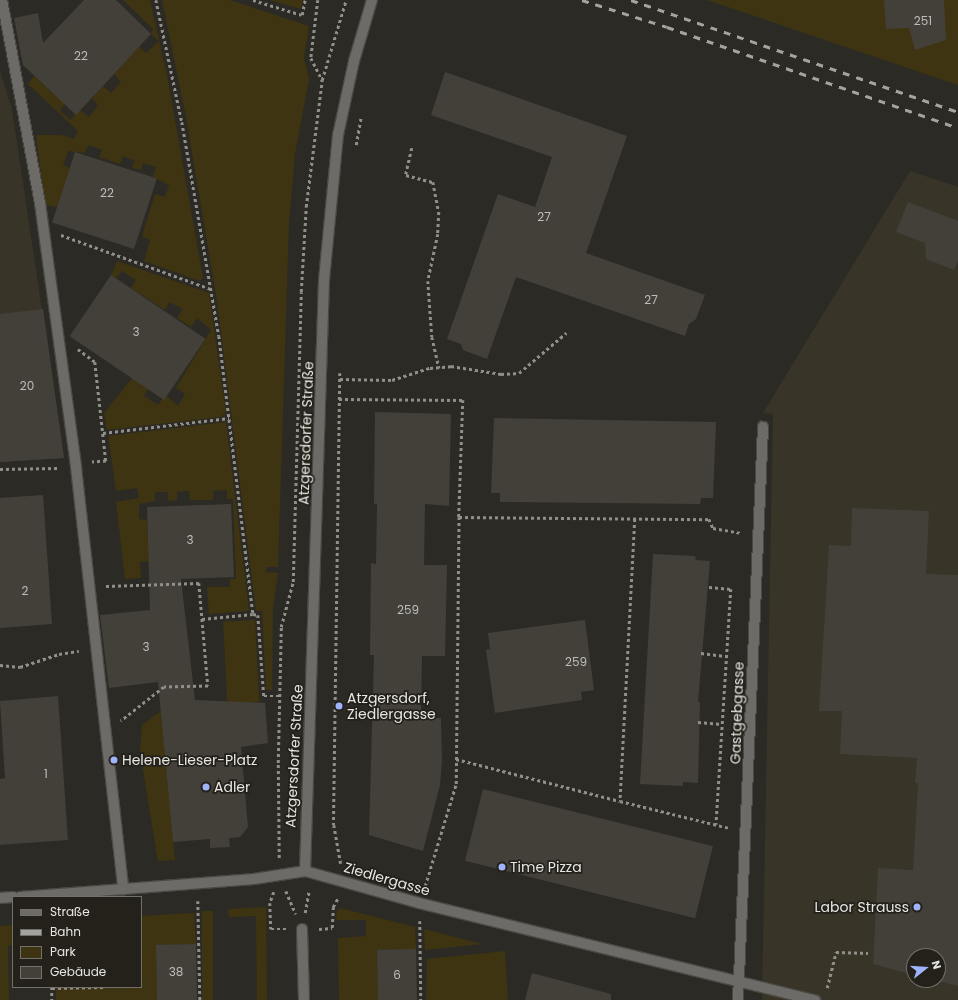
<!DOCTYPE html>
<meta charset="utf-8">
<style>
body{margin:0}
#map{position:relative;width:958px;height:1000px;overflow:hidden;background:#2c2a24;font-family:Poppins,sans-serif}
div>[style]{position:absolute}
.built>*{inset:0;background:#383428}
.green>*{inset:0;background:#3e3411;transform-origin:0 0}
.building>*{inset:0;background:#424039;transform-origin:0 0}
.path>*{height:2.5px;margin-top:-1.25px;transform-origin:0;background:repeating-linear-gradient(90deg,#918f8a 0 3px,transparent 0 6px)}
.roads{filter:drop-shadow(1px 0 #4a4842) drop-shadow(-1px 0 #4a4842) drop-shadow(0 1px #4a4842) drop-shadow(0 -1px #4a4842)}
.minor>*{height:10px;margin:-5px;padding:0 5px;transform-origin:5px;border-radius:5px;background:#6c6b68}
.rail>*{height:3px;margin-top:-1.5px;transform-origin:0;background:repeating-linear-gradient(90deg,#a5a39e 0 7px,transparent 0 14px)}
.dots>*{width:11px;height:11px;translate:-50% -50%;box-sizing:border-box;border:2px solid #23211a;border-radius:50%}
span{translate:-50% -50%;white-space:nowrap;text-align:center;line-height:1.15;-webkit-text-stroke:3.5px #23211a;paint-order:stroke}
.number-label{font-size:12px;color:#bebcb8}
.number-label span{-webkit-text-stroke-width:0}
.street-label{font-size:14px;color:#e8e6e2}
.poi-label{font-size:14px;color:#e8e6e2}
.left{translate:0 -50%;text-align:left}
.right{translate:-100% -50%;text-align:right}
.legend{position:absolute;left:12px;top:896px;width:130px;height:92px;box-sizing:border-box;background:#23211a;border:1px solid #72706a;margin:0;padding:5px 7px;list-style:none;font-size:12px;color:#e8e6e2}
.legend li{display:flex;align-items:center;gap:8px;height:20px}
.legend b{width:20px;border:1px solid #72706a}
.north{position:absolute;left:906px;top:948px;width:40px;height:40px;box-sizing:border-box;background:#23211a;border:1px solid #72706a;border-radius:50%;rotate:73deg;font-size:11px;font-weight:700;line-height:16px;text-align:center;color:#e8e6e2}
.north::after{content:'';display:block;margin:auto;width:14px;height:18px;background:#a0b3fd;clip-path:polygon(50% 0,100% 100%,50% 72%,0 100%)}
</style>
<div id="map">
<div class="built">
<div style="clip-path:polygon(0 71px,12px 109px,64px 458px,0 462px)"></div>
<div style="clip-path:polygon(evenodd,910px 171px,958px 187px,958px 1000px,762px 1000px,773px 414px,763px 413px,910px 171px,914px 956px,938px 956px,938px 980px,914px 980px,914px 956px)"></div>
</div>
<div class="green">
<div style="clip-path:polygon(123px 0,150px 0,167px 75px,203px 278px,200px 281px,144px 261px,150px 240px,142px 236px,155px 194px,165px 197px,169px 185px,153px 177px,156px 167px,143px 163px,141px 170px,132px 168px,135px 161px,123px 156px,120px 164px,99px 157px,102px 150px,89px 145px,84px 153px,68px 151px,63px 165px,70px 168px,57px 207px,45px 205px,36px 135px,62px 135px,74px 139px,78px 131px,28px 84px,34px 76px,65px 104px,60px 110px,70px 120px,80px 110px,89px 117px,98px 105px,92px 98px,103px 86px,111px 93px,121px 82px,114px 74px,139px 47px,146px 53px,159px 41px,151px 34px,153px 29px)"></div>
<div style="clip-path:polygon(162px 0,230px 0,309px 26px,304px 58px,309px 79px,295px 154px,289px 223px,278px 567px,267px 567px,266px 572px,278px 573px,273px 608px,272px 690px,266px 690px,262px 611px,256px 611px,217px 301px,186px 117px)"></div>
<div style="clip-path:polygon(270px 0,303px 0,301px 9px)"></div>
<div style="clip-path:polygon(707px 0,958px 0,958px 85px)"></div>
<div style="clip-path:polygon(117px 261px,209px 293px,226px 413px,220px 417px,107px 430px,104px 413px,134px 376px,150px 386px,144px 396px,158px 405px,165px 395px,178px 406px,185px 394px,176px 388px,211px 330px,197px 318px,191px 327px,177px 318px,183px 309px,169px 302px,165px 310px,131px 288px,136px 280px,122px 271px,116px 278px,111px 275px)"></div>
<div style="clip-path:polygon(226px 422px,249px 611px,209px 614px,207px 587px,230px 587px,230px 579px,236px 579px,233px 499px,227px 499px,227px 490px,213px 491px,213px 500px,190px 500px,189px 491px,177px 492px,177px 500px,168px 501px,168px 492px,155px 492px,155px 501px,139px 504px,139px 519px,147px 520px,149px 561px,140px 562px,141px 578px,125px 579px,116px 502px,139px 498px,137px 488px,116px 491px,108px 436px)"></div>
<div style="left:255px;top:620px;width:82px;height:32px;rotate:87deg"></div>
<div style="clip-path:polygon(161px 711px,175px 860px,158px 861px,140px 752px,142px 725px)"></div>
<div style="clip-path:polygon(266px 907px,267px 1000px,257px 1000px,256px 916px,229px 917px,228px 909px)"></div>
<div style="clip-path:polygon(340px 908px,415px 927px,416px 949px,377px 950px,378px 1000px,339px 1000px,338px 938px,366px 936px,366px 920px,336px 920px,337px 911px)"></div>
<div style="left:202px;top:911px;width:11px;height:89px"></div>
<div style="clip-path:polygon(194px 913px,196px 944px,156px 945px,157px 1000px,56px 1000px,56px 987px,141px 987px,141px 916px)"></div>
<div style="clip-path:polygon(13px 925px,13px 945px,8px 946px,9px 1000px,0 1000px,0 926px)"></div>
<div style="clip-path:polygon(424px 929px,482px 944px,425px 950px)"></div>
<div style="clip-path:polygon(505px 951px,508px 1000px,426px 1000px,427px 959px)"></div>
</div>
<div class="building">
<div style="clip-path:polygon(84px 0,116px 0,151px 34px,76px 115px,23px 65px,14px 18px,38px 13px,43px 43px)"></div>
<div style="clip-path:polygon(884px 0,944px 0,946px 40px,915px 50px,909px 28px,886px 29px)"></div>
<div style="clip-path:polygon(445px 72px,627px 136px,586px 253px,705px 295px,696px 319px,689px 324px,685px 336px,516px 277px,487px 359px,463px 350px,461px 344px,447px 339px,498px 194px,535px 207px,552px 157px,431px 115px)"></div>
<div style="left:75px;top:152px;width:86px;height:74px;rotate:18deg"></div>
<div style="clip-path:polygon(908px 202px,958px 221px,958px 260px,954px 270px,926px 259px,925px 243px,896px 232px)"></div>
<div style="left:111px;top:275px;width:114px;height:74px;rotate:34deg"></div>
<div style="clip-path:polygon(43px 309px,64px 458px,0 462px,0 314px)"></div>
<div style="clip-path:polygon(375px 412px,451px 414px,449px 506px,425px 504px,424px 565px,447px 565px,445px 656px,422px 656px,421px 718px,441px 718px,442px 761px,440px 785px,423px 851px,369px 835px,374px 655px,370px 655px,371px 563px,376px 564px,377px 504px,374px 504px)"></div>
<div style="clip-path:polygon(494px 418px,716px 422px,713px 498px,701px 498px,700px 504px,500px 502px,500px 493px,491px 493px)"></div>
<div style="clip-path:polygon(43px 495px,52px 624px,0 628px,0 498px)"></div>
<div style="clip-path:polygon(231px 504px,234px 577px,181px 579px,195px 700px,265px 703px,268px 743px,241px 747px,248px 827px,240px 837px,229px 838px,230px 847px,210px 848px,210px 839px,173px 842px,158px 682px,109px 688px,100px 615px,150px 610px,147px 507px)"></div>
<div style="clip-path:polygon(852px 508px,929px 511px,926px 574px,958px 575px,958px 986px,934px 980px,938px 980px,938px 956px,914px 956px,914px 975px,873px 964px,878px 868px,913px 870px,918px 783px,915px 783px,917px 758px,840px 754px,842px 711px,819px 711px,829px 545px,851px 546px)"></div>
<div style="clip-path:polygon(653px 554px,695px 556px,696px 560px,710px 561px,698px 702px,700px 702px,698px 783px,683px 782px,683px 786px,640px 784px)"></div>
<div style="clip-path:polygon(585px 620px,594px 690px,581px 692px,582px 700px,495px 713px,486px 650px,490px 649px,488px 633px)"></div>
<div style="clip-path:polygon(58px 696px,68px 840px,0 845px,0 779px,5px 778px,0 701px)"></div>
<div style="left:483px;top:789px;width:237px;height:74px;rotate:14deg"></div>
<div style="left:196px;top:944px;width:56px;height:40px;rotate:89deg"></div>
<div style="left:416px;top:949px;width:51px;height:39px;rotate:89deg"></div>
<div style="clip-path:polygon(532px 973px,611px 994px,611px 1000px,525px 1000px)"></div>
</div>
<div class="path">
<div style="left:156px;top:0;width:125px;rotate:78deg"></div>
<div style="left:182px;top:122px;width:217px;rotate:80.2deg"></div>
<div style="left:219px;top:336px;width:280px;rotate:83deg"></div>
<div style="left:253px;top:614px;width:5px;rotate:11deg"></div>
<div style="left:258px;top:615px;width:81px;rotate:85.8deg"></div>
<div style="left:264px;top:696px;width:15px"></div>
<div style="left:253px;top:0;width:51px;rotate:17deg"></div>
<div style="left:302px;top:15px;width:15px;rotate:-79deg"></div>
<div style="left:318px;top:0;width:58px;rotate:96.9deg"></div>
<div style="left:311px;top:58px;width:25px;rotate:63deg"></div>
<div style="left:356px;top:145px;width:27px;rotate:-80deg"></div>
<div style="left:412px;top:148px;width:28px;rotate:103deg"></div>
<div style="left:406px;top:175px;width:28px;rotate:15deg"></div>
<div style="left:433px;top:182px;width:31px;rotate:79deg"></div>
<div style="left:439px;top:212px;width:22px;rotate:93deg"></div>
<div style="left:438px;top:234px;width:48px;rotate:102deg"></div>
<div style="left:428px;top:281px;width:56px;rotate:85.9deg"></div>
<div style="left:432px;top:337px;width:32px;rotate:77deg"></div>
<div style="left:61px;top:235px;width:159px;rotate:19.8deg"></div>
<div style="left:78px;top:349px;width:21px;rotate:37deg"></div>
<div style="left:95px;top:362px;width:100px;rotate:83.7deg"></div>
<div style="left:106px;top:461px;width:14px;rotate:176deg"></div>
<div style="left:340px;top:373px;width:452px;rotate:90.8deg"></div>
<div style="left:334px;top:825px;width:39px;rotate:80deg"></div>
<div style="left:340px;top:379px;width:52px;rotate:1.1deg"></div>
<div style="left:392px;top:380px;width:40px;rotate:-18deg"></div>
<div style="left:430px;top:368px;width:21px;rotate:-5deg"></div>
<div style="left:451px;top:366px;width:51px;rotate:9.1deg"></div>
<div style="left:501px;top:374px;width:18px;rotate:-3deg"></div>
<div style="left:519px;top:373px;width:62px;rotate:-40.4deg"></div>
<div style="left:339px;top:399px;width:124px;rotate:0.5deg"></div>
<div style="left:463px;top:400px;width:117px;rotate:92deg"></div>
<div style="left:459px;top:517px;width:250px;rotate:0.5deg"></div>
<div style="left:709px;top:519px;width:10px;rotate:66deg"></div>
<div style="left:713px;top:528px;width:28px;rotate:10deg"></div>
<div style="left:103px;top:433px;width:127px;rotate:-6.8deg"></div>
<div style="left:0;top:469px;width:59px;rotate:-1deg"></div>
<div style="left:635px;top:519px;width:282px;rotate:93deg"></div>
<div style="left:620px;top:801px;width:112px;rotate:13.9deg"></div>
<div style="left:106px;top:586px;width:93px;rotate:-1.8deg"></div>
<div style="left:199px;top:583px;width:103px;rotate:85deg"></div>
<div style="left:208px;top:686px;width:44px;rotate:178.7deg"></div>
<div style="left:164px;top:687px;width:55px;rotate:141.7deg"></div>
<div style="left:709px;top:587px;width:22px;rotate:5deg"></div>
<div style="left:731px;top:589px;width:236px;rotate:93.6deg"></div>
<div style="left:202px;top:619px;width:51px;rotate:-5.6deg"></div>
<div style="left:701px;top:653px;width:26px;rotate:7deg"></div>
<div style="left:0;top:665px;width:20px;rotate:6deg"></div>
<div style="left:20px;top:667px;width:41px;rotate:-18.4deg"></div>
<div style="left:59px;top:654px;width:20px;rotate:-9deg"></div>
<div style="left:698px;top:722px;width:24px;rotate:5deg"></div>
<div style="left:456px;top:759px;width:169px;rotate:14.4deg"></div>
<div style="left:279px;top:858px;width:95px;rotate:-90.6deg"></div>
<div style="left:278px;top:763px;width:136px;rotate:-88.7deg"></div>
<div style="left:281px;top:627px;width:47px;rotate:-75.1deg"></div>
<div style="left:293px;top:582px;width:290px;rotate:-88.4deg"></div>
<div style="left:301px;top:292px;width:85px;rotate:-86.6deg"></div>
<div style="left:306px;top:207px;width:128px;rotate:-82.8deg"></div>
<div style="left:322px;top:80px;width:84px;rotate:-73.3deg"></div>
<div style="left:425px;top:886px;width:107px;rotate:-73.1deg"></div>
<div style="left:456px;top:784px;width:267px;rotate:-89.4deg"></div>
<div style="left:286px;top:891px;width:25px;rotate:67deg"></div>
<div style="left:274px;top:892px;width:12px;rotate:110deg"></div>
<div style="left:270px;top:903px;width:26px;rotate:88deg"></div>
<div style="left:271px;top:929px;width:15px"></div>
<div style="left:198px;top:901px;width:99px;rotate:88.8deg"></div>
<div style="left:305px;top:913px;width:23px;rotate:-80deg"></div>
<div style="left:420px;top:921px;width:79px;rotate:89.3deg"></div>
<div style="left:319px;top:929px;width:13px;rotate:-4deg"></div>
<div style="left:332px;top:928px;width:21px;rotate:-87deg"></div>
<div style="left:333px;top:907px;width:10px;rotate:-61deg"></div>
<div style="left:52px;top:987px;width:13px;rotate:90deg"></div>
<div style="left:52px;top:988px;width:52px;rotate:-1.1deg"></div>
<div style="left:827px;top:988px;width:37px;rotate:-76deg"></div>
<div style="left:836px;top:952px;width:32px;rotate:2deg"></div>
</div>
<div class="roads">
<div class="minor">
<div style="left:2px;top:0;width:207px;rotate:79.4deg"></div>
<div style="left:40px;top:203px;width:266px;rotate:82.2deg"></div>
<div style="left:76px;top:467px;width:425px;rotate:83.6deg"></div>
<div style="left:305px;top:871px;width:591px;rotate:-88.16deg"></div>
<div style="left:324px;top:280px;width:146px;rotate:-84.5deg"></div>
<div style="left:338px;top:135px;width:76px;rotate:-77.8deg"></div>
<div style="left:354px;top:61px;width:64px;rotate:-73.6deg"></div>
<div style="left:20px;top:897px;width:235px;rotate:-4.4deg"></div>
<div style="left:254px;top:879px;width:52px;rotate:-8.9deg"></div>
<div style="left:305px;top:871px;width:118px;rotate:15.7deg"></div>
<div style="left:419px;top:903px;width:408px;rotate:13.8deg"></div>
<div style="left:0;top:898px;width:13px;rotate:-4deg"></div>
<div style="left:302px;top:929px;width:71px;rotate:88.4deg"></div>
<div style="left:738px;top:1000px;width:574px;rotate:-87.5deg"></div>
</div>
</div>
<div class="rail">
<div style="left:582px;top:0;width:89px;rotate:17.6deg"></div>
<div style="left:667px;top:27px;width:308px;rotate:19.1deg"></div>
<div style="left:631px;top:0;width:346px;rotate:18.9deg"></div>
</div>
<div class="dots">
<div style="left:339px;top:706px;background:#a0b3fd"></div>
<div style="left:114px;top:760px;background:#a0b3fd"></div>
<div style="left:206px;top:787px;background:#a0b3fd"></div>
<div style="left:502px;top:867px;background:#a0b3fd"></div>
<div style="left:917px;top:907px;background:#a0b3fd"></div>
</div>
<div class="number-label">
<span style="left:923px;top:21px">251</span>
<span style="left:81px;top:56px">22</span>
<span style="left:107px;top:193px">22</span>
<span style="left:544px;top:217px">27</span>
<span style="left:651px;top:300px">27</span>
<span style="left:136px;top:332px">3</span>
<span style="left:27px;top:386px">20</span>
<span style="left:190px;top:540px">3</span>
<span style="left:25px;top:591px">2</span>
<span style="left:408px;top:610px">259</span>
<span style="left:146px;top:647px">3</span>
<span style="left:576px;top:662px">259</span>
<span style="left:46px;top:774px">1</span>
<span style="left:176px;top:972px">38</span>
<span style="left:397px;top:975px">6</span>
</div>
<div class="street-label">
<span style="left:306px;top:433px;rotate:-88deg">Atzgersdorfer Straße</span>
<span style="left:737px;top:713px;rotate:-88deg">Gastgebgasse</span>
<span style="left:294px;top:756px;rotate:-87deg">Atzgersdorfer Straße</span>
<span style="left:387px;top:879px;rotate:16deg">Ziedlergasse</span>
</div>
<div class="poi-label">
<span class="left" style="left:347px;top:706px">Atzgersdorf,<br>Ziedlergasse</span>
<span class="left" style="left:122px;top:760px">Helene-Lieser-Platz</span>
<span class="left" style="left:214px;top:787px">Adler</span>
<span class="left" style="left:510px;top:867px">Time Pizza</span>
<span class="right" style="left:909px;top:907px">Labor Strauss</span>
</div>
<ul class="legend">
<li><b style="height:5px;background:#6c6b68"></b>Straße</li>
<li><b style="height:5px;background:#a5a39e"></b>Bahn</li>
<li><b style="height:11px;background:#3e3411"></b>Park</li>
<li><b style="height:11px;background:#424039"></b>Gebäude</li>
</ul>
<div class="north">N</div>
</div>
